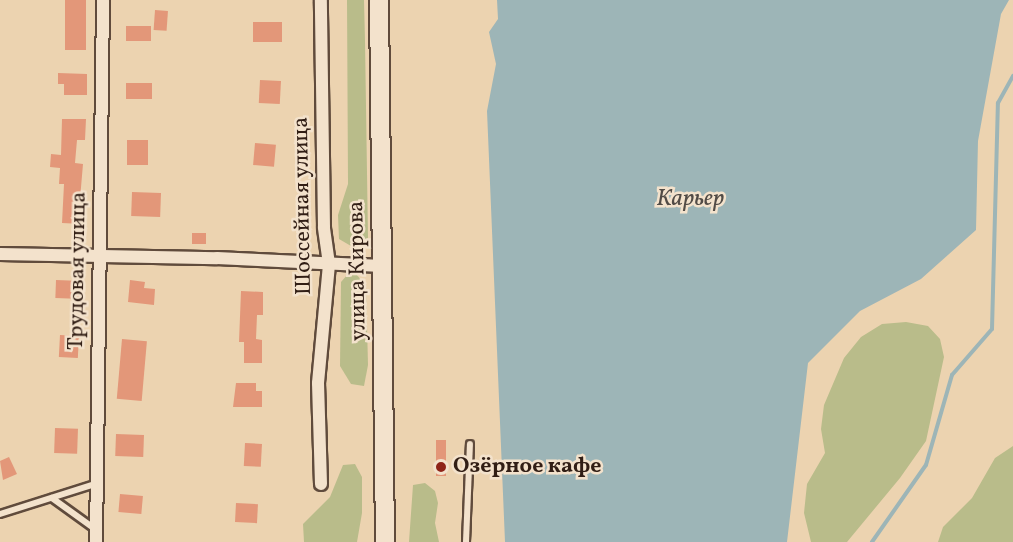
<!DOCTYPE html>
<meta charset="utf-8">
<style>
body{margin:0}
#map{position:relative;width:1013px;height:542px;overflow:hidden;background:#ecd3b0;font-family:Vollkorn,serif}
div>[style]{position:absolute}
.green>*{inset:0;background:#b9bc8a}
.water>*{inset:0;background:#9db5b7}
.stream>*{height:4px;margin:-2px;padding:0 2px;transform-origin:2px;border-radius:2px;background:#9db5b7}
.building>*{inset:0;background:#e39779;transform-origin:0 0}
.roads{filter:drop-shadow(2px 0 #604b3c) drop-shadow(-2px 0 #604b3c) drop-shadow(0 2px #604b3c) drop-shadow(0 -2px #604b3c)}
.service>*{height:6px;margin:-3px;padding:0 3px;transform-origin:3px;border-radius:3px;background:#f3e2cc}
.minor>*{height:12px;margin:-6px;padding:0 6px;transform-origin:6px;border-radius:6px;background:#f3e2cc}
.secondary>*{height:18px;margin:-9px;padding:0 9px;transform-origin:9px;border-radius:9px;background:#f3e2cc}
.dots>*{width:16px;height:16px;translate:-50% -50%;box-sizing:border-box;border:3px solid #f3e2cc;border-radius:50%}
span{translate:-50% -50%;white-space:nowrap;text-align:center;line-height:1.15;-webkit-text-stroke:5px #f3e2cc;paint-order:stroke}
.street-label{font-size:22px;color:#311e15}
.poi-label{font-size:22px;color:#311e15;font-weight:700}
.left{translate:0 -50%;text-align:left}
.water-label{font-size:24px;color:#514b46;font-style:italic}
</style>
<div id="map">
<div class="green">
<div style="clip-path:polygon(347px 0,364px 0,365px 41px,368px 238px,351px 246px,339px 239px,338px 215px,348px 184px)"></div>
<div style="clip-path:polygon(355px 273px,366px 285px,368px 365px,364px 386px,351px 384px,340px 366px,341px 282px,348px 274px)"></div>
<div style="clip-path:polygon(906px 322px,928px 326px,940px 339px,944px 357px,926px 441px,900px 478px,847px 542px,811px 542px,804px 513px,807px 484px,825px 453px,821px 429px,824px 405px,844px 358px,861px 337px,882px 324px)"></div>
<div style="clip-path:polygon(1013px 446px,1013px 542px,938px 542px,943px 527px,972px 498px,995px 458px)"></div>
<div style="clip-path:polygon(355px 464px,362px 477px,362px 513px,357px 542px,304px 542px,303px 524px,330px 497px,343px 465px)"></div>
<div style="clip-path:polygon(425px 483px,435px 491px,438px 503px,435px 523px,439px 542px,409px 542px,413px 485px)"></div>
</div>
<div class="water">
<div style="clip-path:polygon(497px 0,1009px 0,1001px 14px,978px 141px,976px 230px,921px 279px,860px 311px,808px 363px,787px 542px,505px 542px,487px 111px,496px 64px,489px 32px,498px 19px)"></div>
</div>
<div class="stream">
<div style="left:872px;top:542px;width:94px;rotate:-55deg"></div>
<div style="left:926px;top:465px;width:94px;rotate:-73.9deg"></div>
<div style="left:952px;top:375px;width:61px;rotate:-49deg"></div>
<div style="left:992px;top:329px;width:226px;rotate:-88.5deg"></div>
<div style="left:998px;top:103px;width:31px;rotate:-61deg"></div>
</div>
<div class="building">
<div style="left:65px;top:0;width:21px;height:50px"></div>
<div style="left:155px;top:10px;width:13px;height:20px;rotate:4deg"></div>
<div style="left:253px;top:22px;width:29px;height:20px"></div>
<div style="left:126px;top:26px;width:25px;height:15px"></div>
<div style="clip-path:polygon(58px 73px,87px 74px,87px 95px,64px 95px,64px 84px,58px 84px)"></div>
<div style="left:260px;top:80px;width:21px;height:23px;rotate:3deg"></div>
<div style="left:126px;top:83px;width:26px;height:16px"></div>
<div style="clip-path:polygon(62px 119px,86px 119px,85px 140px,77px 140px,75px 163px,83px 164px,80px 199px,83px 199px,82px 224px,62px 223px,64px 184px,59px 184px,60px 168px,50px 167px,51px 154px,61px 155px)"></div>
<div style="left:127px;top:140px;width:21px;height:25px"></div>
<div style="left:255px;top:143px;width:21px;height:22px;rotate:5deg"></div>
<div style="left:132px;top:192px;width:29px;height:24px;rotate:2deg"></div>
<div style="left:192px;top:233px;width:14px;height:11px"></div>
<div style="left:56px;top:280px;width:26px;height:18px;rotate:2deg"></div>
<div style="clip-path:polygon(130px 280px,145px 282px,144px 288px,155px 289px,154px 305px,128px 302px)"></div>
<div style="clip-path:polygon(241px 291px,263px 292px,263px 315px,257px 315px,256px 339px,262px 340px,262px 363px,244px 363px,244px 342px,239px 342px)"></div>
<div style="left:60px;top:335px;width:19px;height:22px;rotate:3deg"></div>
<div style="left:122px;top:339px;width:25px;height:60px;rotate:5deg"></div>
<div style="clip-path:polygon(236px 383px,256px 383px,256px 391px,262px 391px,262px 407px,233px 407px)"></div>
<div style="left:55px;top:428px;width:23px;height:25px;rotate:2deg"></div>
<div style="left:116px;top:434px;width:28px;height:22px;rotate:2deg"></div>
<div style="left:436px;top:440px;width:10px;height:36px"></div>
<div style="left:245px;top:443px;width:17px;height:23px;rotate:3deg"></div>
<div style="clip-path:polygon(9px 457px,17px 474px,3px 480px,0 461px)"></div>
<div style="left:120px;top:494px;width:23px;height:18px;rotate:5deg"></div>
<div style="left:236px;top:503px;width:22px;height:19px;rotate:3deg"></div>
</div>
<div class="roads">
<div class="service">
<div style="left:52px;top:498px;width:53px;rotate:35.8deg"></div>
<div style="left:0;top:514px;width:100px;rotate:-17.5deg"></div>
<div style="left:466px;top:542px;width:98px;rotate:-87.7deg"></div>
</div>
<div class="minor">
<div style="left:0;top:254px;width:217px;rotate:1.1deg"></div>
<div style="left:217px;top:258px;width:165px;rotate:2.8deg"></div>
<div style="left:321px;top:484px;width:101px;rotate:-91.7deg"></div>
<div style="left:318px;top:383px;width:120px;rotate:-84.7deg"></div>
<div style="left:329px;top:264px;width:37px;rotate:-98deg"></div>
<div style="left:324px;top:227px;width:227px;rotate:-90.8deg"></div>
<div style="left:96px;top:542px;width:542px;rotate:-89.26deg"></div>
</div>
<div class="secondary">
<div style="left:379px;top:0;width:542px;rotate:89.37deg"></div>
</div>
</div>
<div class="dots">
<div style="left:441px;top:467px;background:#8f2418"></div>
</div>
<div class="street-label">
<span style="left:303px;top:206px;rotate:-91deg">Шоссейная улица</span>
<span style="left:78px;top:271px;rotate:-89deg">Трудовая улица</span>
<span style="left:358px;top:271px;rotate:-91deg">улица Кирова</span>
</div>
<div class="poi-label">
<span class="left" style="left:453px;top:467px">Озёрное кафе</span>
</div>
<div class="water-label">
<span style="left:690px;top:200px">Карьер</span>
</div>
</div>
